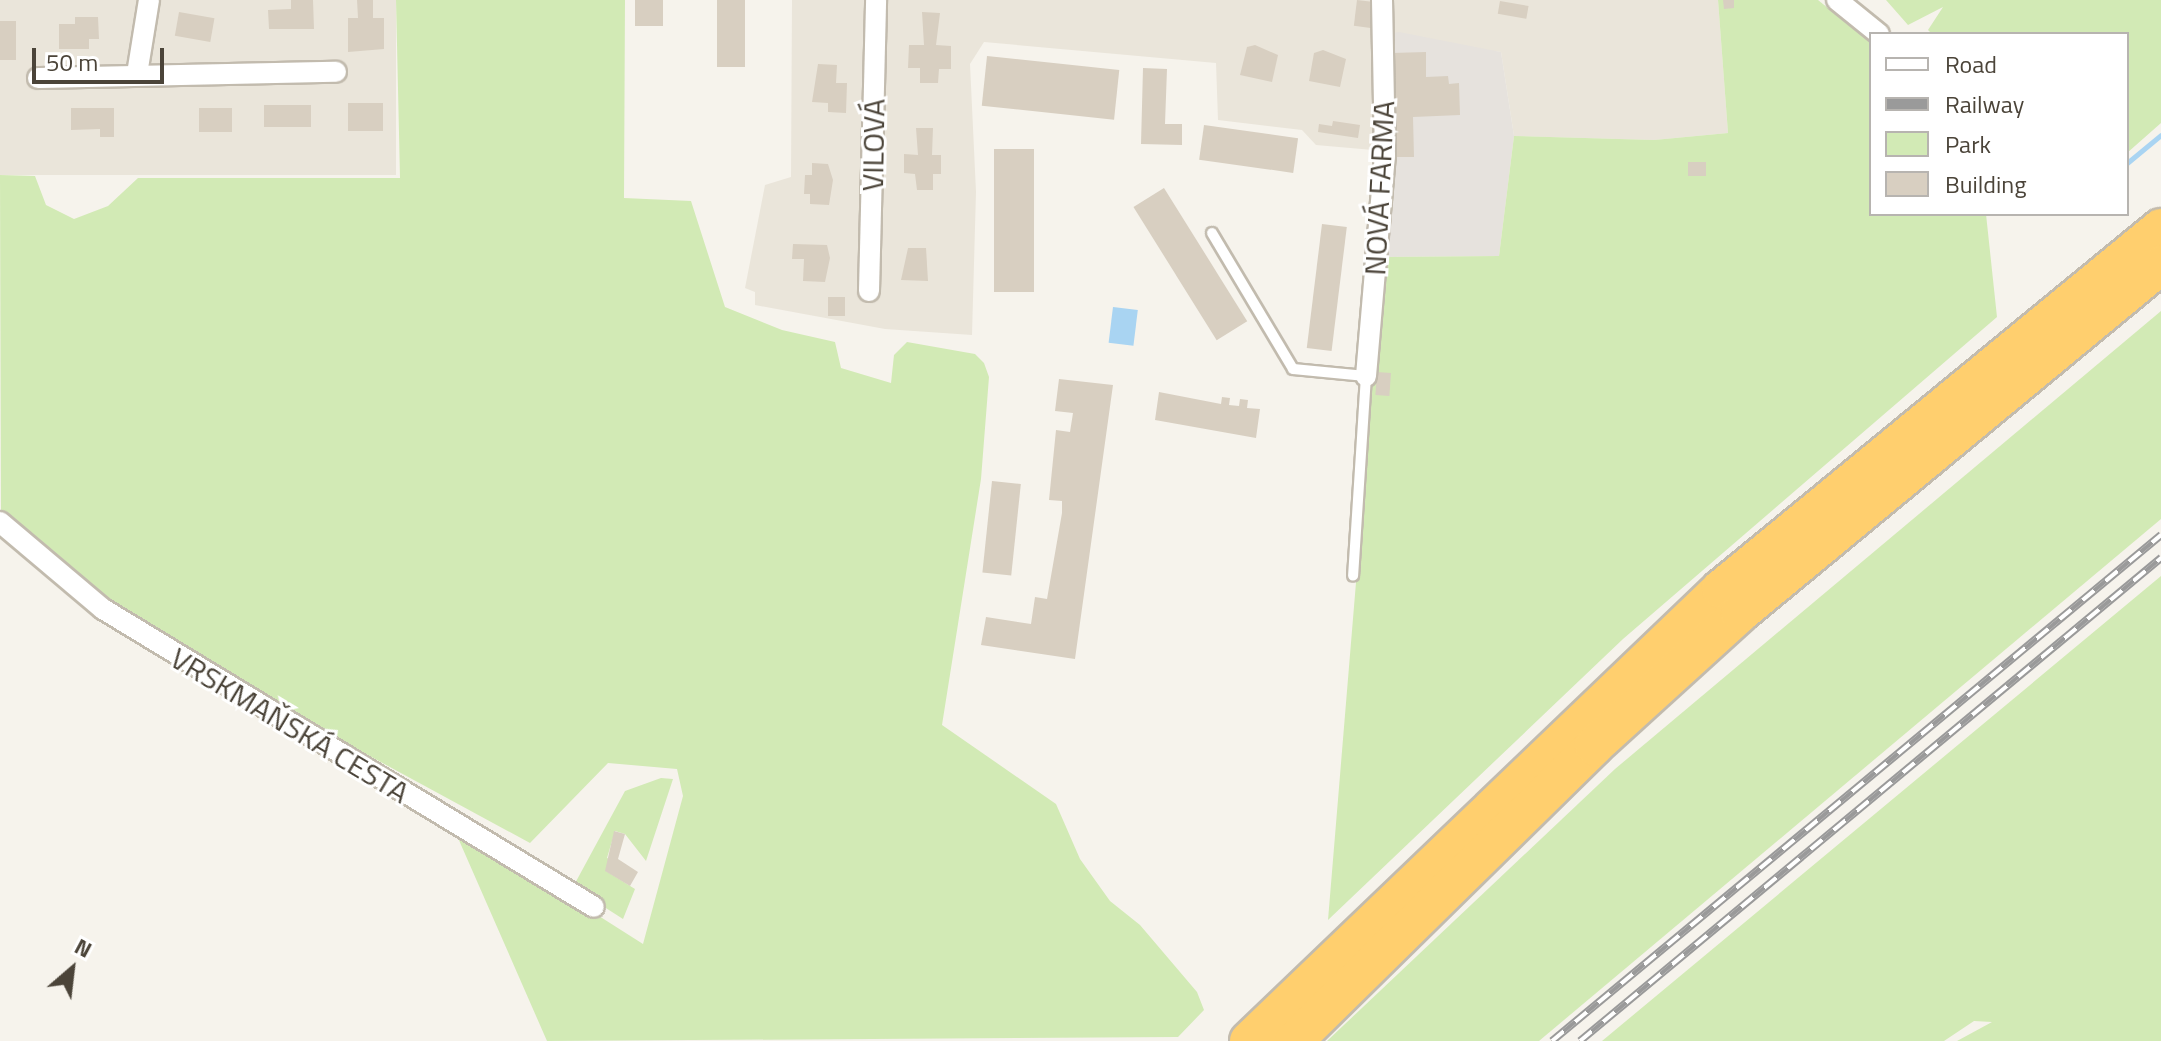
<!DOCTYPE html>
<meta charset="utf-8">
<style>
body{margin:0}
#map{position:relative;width:2161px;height:1041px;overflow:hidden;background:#f6f3ec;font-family:"Titillium Web",sans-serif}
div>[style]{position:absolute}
.residential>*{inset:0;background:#eae5da;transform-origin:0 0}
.industrial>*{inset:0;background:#e6e2dd}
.green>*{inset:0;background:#d2eab5}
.water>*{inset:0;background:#a9d4f2;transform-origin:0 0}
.stream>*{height:5px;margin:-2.5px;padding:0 2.5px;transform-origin:2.5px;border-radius:2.5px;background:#a9d4f2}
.building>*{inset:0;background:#d8cfc1;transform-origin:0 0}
.roads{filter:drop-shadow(2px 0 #c2bbae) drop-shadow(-2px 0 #c2bbae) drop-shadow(0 2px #c2bbae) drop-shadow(0 -2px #c2bbae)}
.lane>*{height:10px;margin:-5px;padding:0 5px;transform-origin:5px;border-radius:5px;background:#fff}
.street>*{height:20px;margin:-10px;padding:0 10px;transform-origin:10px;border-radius:10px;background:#fff}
.highway>*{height:38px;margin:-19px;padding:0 19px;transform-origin:19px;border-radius:19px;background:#ffcf6e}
.rail>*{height:8px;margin-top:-4px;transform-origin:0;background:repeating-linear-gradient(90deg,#fff 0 15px,#9a9a9a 0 30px);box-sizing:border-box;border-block:2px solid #9a9a9a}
span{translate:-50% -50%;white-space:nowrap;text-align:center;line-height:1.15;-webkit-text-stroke:6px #fff;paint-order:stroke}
.street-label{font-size:30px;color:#4b4439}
.legend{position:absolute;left:1869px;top:32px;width:260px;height:184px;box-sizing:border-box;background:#fff;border:2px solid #b7b4b0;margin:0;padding:10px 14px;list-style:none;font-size:24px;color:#4b4439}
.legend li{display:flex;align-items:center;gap:16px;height:40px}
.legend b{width:40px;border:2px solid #b7b4b0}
.north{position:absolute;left:32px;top:929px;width:80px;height:80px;-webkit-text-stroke:6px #fff;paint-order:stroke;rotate:28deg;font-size:22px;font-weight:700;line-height:32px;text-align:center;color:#4b4439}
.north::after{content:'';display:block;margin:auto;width:28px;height:36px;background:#4b4439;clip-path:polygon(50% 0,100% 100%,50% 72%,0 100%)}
.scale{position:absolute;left:32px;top:48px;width:132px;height:36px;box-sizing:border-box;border:4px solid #4b4439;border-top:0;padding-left:10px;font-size:24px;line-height:28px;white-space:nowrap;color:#4b4439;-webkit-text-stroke:6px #fff;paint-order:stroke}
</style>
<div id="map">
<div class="residential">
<div style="left:0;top:0;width:396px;height:175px"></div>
<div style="clip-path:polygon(792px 0,1718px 0,1728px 133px,1654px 140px,1514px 136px,1501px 52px,1375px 37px,1373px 150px,1316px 145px,1302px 130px,1218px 120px,1216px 63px,984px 42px,970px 64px,976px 192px,972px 335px,885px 329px,755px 305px,755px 292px,745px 288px,765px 185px,791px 177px)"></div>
</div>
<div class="industrial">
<div style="clip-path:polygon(1399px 32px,1501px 52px,1514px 136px,1499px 256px,1383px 257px,1390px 34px)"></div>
</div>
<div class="green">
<div style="clip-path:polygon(396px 0,625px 0,624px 198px,691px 201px,725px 307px,782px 330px,835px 342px,841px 368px,891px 383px,894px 355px,907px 342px,975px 354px,984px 363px,989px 377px,981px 479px,942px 725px,1056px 804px,1080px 859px,1110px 901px,1140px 925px,1197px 992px,1204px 1010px,1178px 1037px,547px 1041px,451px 822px,643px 944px,683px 796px,677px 769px,608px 763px,530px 843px,294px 715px,150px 627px,92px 590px,1px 518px,0 175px,35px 176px,46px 205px,74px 219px,108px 206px,138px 178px,400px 178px)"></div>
<div style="clip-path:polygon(1718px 0,1818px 0,1871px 43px,1871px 214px,1986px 214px,1997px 317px,1623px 639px,1328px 920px,1383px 257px,1499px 256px,1514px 136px,1654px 140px,1728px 133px)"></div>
<div style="clip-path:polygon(1886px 0,2161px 0,2161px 123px,2127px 153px,2127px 34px,1932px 34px,1928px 30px,1943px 7px,1908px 25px)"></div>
<div style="clip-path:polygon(2161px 311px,2161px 519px,1539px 1041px,1327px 1041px,1615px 769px)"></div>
<div style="clip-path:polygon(2161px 576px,2161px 1041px,1957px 1041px,1992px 1022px,1974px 1021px,1944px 1041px,1602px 1041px)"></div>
<div style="clip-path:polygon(661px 778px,673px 779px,646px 861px,625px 834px,615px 831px,607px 858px,612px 860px,606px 871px,635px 889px,623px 919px,573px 887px,625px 791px)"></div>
</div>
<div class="water">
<div style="left:1113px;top:307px;width:25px;height:36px;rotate:7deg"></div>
</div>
<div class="stream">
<div style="left:2127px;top:163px;width:44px;rotate:-39.5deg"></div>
</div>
<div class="building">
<div style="clip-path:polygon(291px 0,313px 0,314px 29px,269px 29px,268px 10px,291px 9px)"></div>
<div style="clip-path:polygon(357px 0,373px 0,373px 18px,384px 18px,384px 49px,348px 52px,348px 18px,358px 18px)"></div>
<div style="left:635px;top:0;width:28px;height:26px"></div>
<div style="left:717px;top:0;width:28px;height:67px"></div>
<div style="left:1357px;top:0;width:17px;height:26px;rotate:7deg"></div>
<div style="clip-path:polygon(1723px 0,1734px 0,1734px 8px,1724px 9px)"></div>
<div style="left:1500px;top:1px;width:29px;height:13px;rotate:10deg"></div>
<div style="left:179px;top:12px;width:36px;height:24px;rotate:10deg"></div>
<div style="clip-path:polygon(922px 12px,940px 13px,936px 45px,951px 46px,951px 69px,939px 69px,938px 83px,920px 83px,920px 68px,908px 68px,909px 45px,924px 45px)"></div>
<div style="clip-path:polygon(75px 17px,98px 17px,99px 39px,89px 39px,89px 49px,59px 49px,59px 24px,75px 24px)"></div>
<div style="left:0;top:21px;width:16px;height:39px"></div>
<div style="clip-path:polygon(1255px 45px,1278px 55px,1272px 82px,1240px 75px,1247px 47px)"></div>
<div style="clip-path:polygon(1323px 50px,1346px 59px,1340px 87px,1309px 81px,1314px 53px)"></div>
<div style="clip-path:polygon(1426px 52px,1426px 77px,1448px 76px,1449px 84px,1459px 83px,1460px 115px,1413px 117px,1414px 157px,1394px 157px,1392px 53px)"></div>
<div style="left:987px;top:56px;width:133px;height:50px;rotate:6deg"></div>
<div style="clip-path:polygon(818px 64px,837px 65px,836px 83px,847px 83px,846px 113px,828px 112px,828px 103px,812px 102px)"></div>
<div style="clip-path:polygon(1143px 68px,1167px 69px,1165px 124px,1182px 124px,1182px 145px,1141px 144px)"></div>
<div style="left:348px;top:103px;width:35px;height:28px"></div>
<div style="left:311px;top:105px;width:22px;height:47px;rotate:90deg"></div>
<div style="clip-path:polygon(71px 108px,114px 108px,114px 137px,100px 137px,100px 129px,71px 130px)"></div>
<div style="left:199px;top:108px;width:33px;height:24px"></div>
<div style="clip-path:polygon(1333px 121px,1360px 125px,1358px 138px,1318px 132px,1319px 124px,1332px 126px)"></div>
<div style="left:1204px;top:125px;width:95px;height:35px;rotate:8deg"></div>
<div style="clip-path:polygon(916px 128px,933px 128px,932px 155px,941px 155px,941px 174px,933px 174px,933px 190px,917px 190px,915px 174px,904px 173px,904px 154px,918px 155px)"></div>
<div style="left:994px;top:149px;width:40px;height:143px"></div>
<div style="left:1688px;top:162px;width:18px;height:14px"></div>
<div style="clip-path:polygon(812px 163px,828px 164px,833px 180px,829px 205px,810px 204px,810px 194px,804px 194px,805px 175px,812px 175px)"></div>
<div style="left:1164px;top:188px;width:157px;height:36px;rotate:58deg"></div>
<div style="left:1322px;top:224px;width:25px;height:125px;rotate:7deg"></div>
<div style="clip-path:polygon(793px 244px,827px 245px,830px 258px,825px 282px,803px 281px,804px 259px,792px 259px)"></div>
<div style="clip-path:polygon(908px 248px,926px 248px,928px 281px,901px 280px)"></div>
<div style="left:828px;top:297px;width:17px;height:19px"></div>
<div style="left:1377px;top:372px;width:14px;height:23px;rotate:4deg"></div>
<div style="clip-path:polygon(1059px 379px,1113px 385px,1075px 659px,981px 645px,986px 617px,1031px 624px,1035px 597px,1047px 599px,1062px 513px,1062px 501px,1049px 500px,1056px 430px,1070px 432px,1073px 413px,1055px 411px)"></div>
<div style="clip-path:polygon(1159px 392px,1221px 404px,1222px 397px,1230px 398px,1229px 405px,1239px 406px,1240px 399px,1248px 400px,1247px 408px,1260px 409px,1256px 438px,1155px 420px)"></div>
<div style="left:992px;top:481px;width:29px;height:92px;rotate:6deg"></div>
<div style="clip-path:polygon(614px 831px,625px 834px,618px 859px,638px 872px,630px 886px,605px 871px)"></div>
</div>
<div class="roads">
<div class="lane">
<div style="left:1212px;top:233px;width:158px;rotate:59.2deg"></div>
<div style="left:1293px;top:369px;width:73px;rotate:5.5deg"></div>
<div style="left:1366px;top:376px;width:200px;rotate:93.7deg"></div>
</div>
<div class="street">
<div style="left:1837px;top:0;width:54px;rotate:39deg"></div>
<div style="left:137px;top:74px;width:75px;rotate:-80.8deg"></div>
<div style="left:38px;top:78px;width:298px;rotate:-1.2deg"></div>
<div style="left:869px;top:291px;width:291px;rotate:-88.6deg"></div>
<div style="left:1366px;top:376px;width:221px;rotate:-85.1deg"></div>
<div style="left:1385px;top:156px;width:156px;rotate:-91.1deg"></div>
<div style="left:0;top:522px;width:135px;rotate:40.2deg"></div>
<div style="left:103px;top:609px;width:574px;rotate:31.25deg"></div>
</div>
<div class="highway">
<div style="left:1249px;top:1041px;width:654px;rotate:-43.76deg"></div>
<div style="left:1721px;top:589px;width:569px;rotate:-39.37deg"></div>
<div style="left:1294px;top:1041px;width:421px;rotate:-44.5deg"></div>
<div style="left:1594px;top:746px;width:197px;rotate:-42.3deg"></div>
<div style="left:1740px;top:613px;width:546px;rotate:-39.58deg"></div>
</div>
</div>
<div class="rail">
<div style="left:1552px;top:1041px;width:792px;rotate:-39.72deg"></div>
<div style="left:1580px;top:1041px;width:756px;rotate:-39.74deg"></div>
</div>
<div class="street-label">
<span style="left:873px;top:145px;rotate:-89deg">VILOVÁ</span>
<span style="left:1379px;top:188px;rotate:-87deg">NOVÁ FARMA</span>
<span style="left:290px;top:725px;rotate:31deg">VRSKMAŇSKÁ CESTA</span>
</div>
<ul class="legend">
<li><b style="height:10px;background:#fff"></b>Road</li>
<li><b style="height:10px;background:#9a9a9a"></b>Railway</li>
<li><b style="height:22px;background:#d2eab5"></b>Park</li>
<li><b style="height:22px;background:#d8cfc1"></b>Building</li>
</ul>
<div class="north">N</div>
<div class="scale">50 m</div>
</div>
